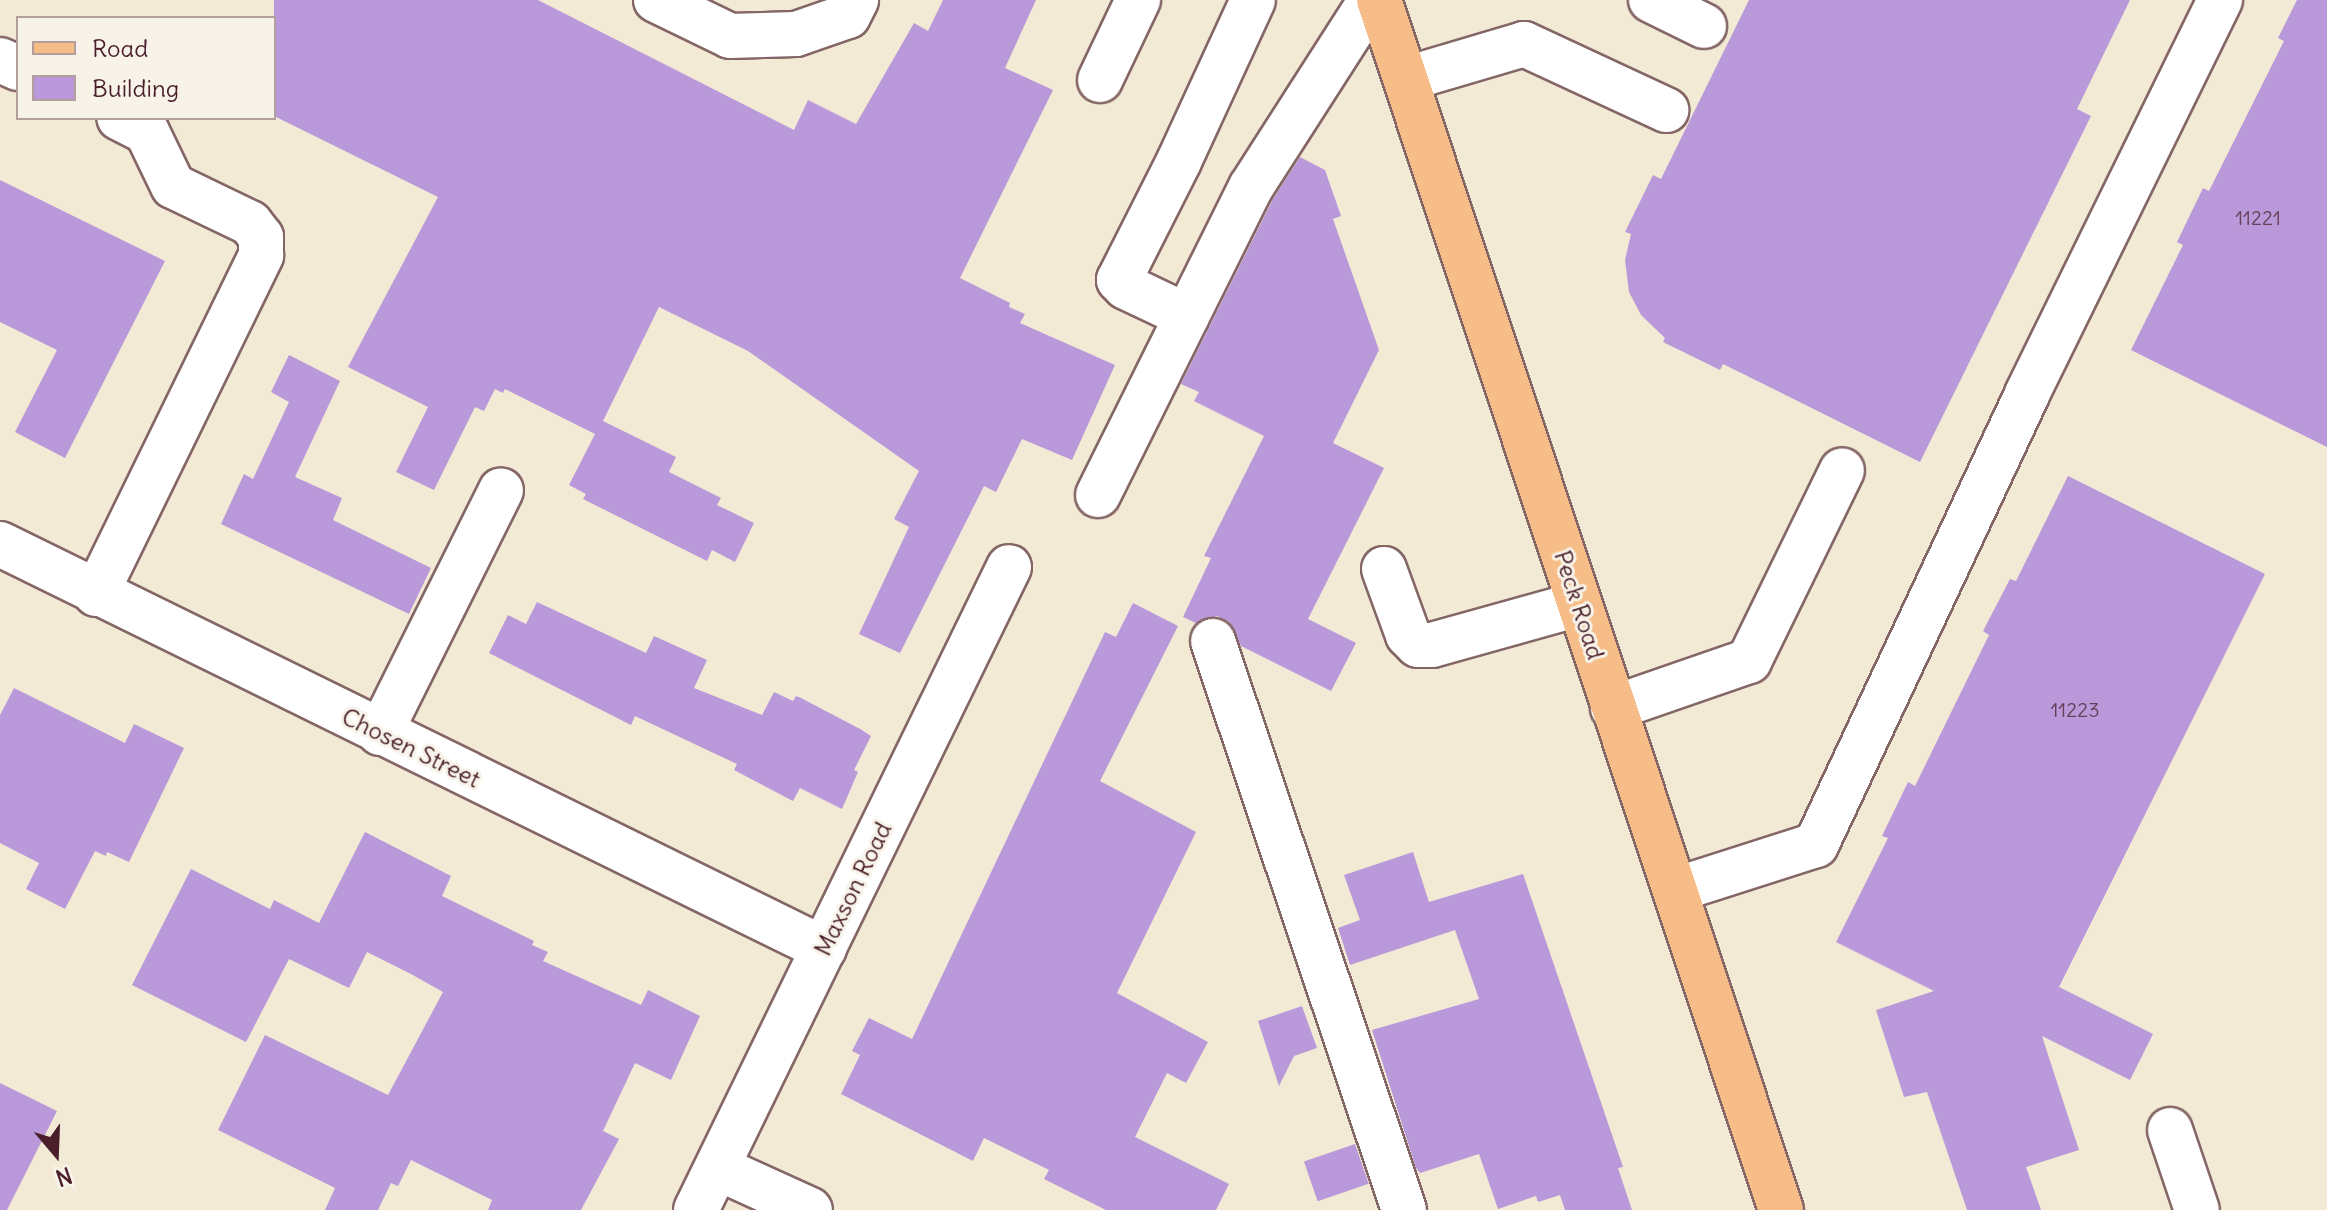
<!DOCTYPE html>
<style>
body{margin:0}
#map{position:relative;width:2327px;height:1210px;overflow:hidden;background:#f2ead5;font-family:Delius,sans-serif}
div>[style]{position:absolute}
.building>*{inset:0;background:#b999d9;transform-origin:0 0}
.roads{filter:drop-shadow(2px 0 #856666) drop-shadow(-2px 0 #856666) drop-shadow(0 2px #856666) drop-shadow(0 -2px #856666)}
.minor>*{height:44px;margin:-22px;padding:0 22px;transform-origin:22px;border-radius:22px;background:#fff}
.major>*{height:44px;margin:-22px;padding:0 22px;transform-origin:22px;border-radius:22px;background:#f7bd88}
span{translate:-50% -50%;white-space:nowrap;text-align:center;line-height:1.15;-webkit-text-stroke:6px #f7f3e8;paint-order:stroke}
.number-label{font-size:20px;color:#663e56}
.number-label span{-webkit-text-stroke-width:0}
.street-label{font-size:24px;color:#4a1f2b}
.legend{position:absolute;left:16px;top:16px;width:260px;height:104px;box-sizing:border-box;background:#f7f3e8;border:2px solid #b29e9c;margin:0;padding:10px 14px;list-style:none;font-size:24px;color:#4a1f2b}
.legend li{display:flex;align-items:center;gap:16px;height:40px}
.legend b{width:40px;border:2px solid #b29e9c}
.north{position:absolute;left:16px;top:1114px;width:80px;height:80px;-webkit-text-stroke:6px #f7f3e8;paint-order:stroke;rotate:161deg;font-size:22px;font-weight:700;line-height:32px;text-align:center;color:#4a1f2b}
.north::after{content:'';display:block;margin:auto;width:28px;height:36px;background:#4a1f2b;clip-path:polygon(50% 0,100% 100%,50% 72%,0 100%)}
</style>
<div id="map">
<div class="building">
<div style="clip-path:polygon(274px 0,538px 0,794px 130px,808px 100px,856px 124px,914px 23px,928px 31px,943px 0,1036px 0,1005px 68px,1053px 90px,960px 278px,1010px 303px,1009px 307px,1025px 314px,1020px 323px,1115px 365px,1072px 460px,1022px 439px,996px 492px,984px 486px,900px 653px,859px 634px,909px 527px,894px 519px,919px 471px,748px 351px,659px 307px,603px 421px,676px 457px,669px 472px,721px 498px,717px 505px,754px 523px,735px 562px,712px 550px,707px 561px,583px 499px,586px 494px,569px 485px,595px 434px,505px 389px,503px 393px,495px 389px,484px 411px,475px 407px,434px 490px,396px 472px,428px 407px,348px 367px,438px 197px,274px 116px)"></div>
<div style="clip-path:polygon(1749px 0,2130px 0,2077px 109px,2091px 116px,1920px 462px,1723px 364px,1720px 370px,1663px 342px,1665px 338px,1641px 315px,1629px 292px,1625px 260px,1631px 234px,1625px 232px,1653px 175px,1661px 179px)"></div>
<div style="clip-path:polygon(2297px 0,2327px 0,2327px 447px,2131px 350px,2183px 245px,2177px 242px,2203px 188px,2209px 191px,2284px 41px,2278px 38px)"></div>
<div style="clip-path:polygon(1300px 157px,1325px 170px,1341px 216px,1333px 219px,1379px 350px,1333px 443px,1384px 468px,1308px 619px,1356px 643px,1331px 691px,1241px 646px,1229px 622px,1217px 616px,1196px 623px,1183px 617px,1211px 558px,1204px 556px,1264px 436px,1194px 401px,1199px 392px,1181px 384px,1273px 199px)"></div>
<div style="clip-path:polygon(0 180px,165px 261px,65px 458px,15px 432px,57px 350px,0 322px)"></div>
<div style="clip-path:polygon(289px 355px,340px 381px,295px 477px,342px 498px,333px 520px,431px 568px,409px 614px,221px 524px,244px 474px,253px 479px,289px 402px,271px 392px)"></div>
<div style="clip-path:polygon(2068px 476px,2265px 574px,2059px 987px,2153px 1034px,2130px 1080px,2042px 1036px,2079px 1150px,2026px 1167px,2041px 1210px,1967px 1210px,1927px 1092px,1904px 1097px,1876px 1010px,1934px 991px,1836px 942px,1888px 838px,1882px 836px,1908px 782px,1915px 786px,1989px 635px,1983px 631px,2010px 579px,2016px 581px)"></div>
<div style="clip-path:polygon(537px 602px,646px 653px,654px 636px,707px 660px,694px 688px,762px 715px,774px 692px,793px 701px,796px 696px,801px 698px,862px 730px,871px 736px,854px 770px,858px 772px,842px 809px,800px 788px,793px 801px,734px 770px,737px 764px,635px 716px,631px 725px,489px 653px,508px 615px,526px 624px)"></div>
<div style="clip-path:polygon(1133px 603px,1178px 626px,1100px 781px,1196px 832px,1117px 993px,1208px 1042px,1186px 1083px,1167px 1073px,1135px 1137px,1229px 1184px,1216px 1210px,1106px 1210px,1044px 1179px,1049px 1170px,984px 1138px,973px 1161px,841px 1094px,860px 1055px,852px 1051px,869px 1018px,912px 1039px,1105px 632px,1116px 637px)"></div>
<div style="clip-path:polygon(14px 688px,125px 743px,134px 724px,184px 748px,129px 862px,107px 852px,106px 856px,95px 851px,65px 909px,26px 889px,39px 863px,0 843px,0 715px)"></div>
<div style="clip-path:polygon(365px 832px,451px 876px,442px 896px,534px 941px,532px 945px,548px 952px,543px 961px,641px 1005px,648px 990px,700px 1016px,671px 1080px,635px 1063px,603px 1131px,619px 1139px,581px 1210px,488px 1210px,492px 1200px,411px 1160px,398px 1186px,391px 1183px,378px 1210px,325px 1210px,335px 1188px,218px 1130px,265px 1035px,388px 1095px,443px 992px,411px 974px,367px 952px,349px 988px,289px 959px,246px 1042px,132px 985px,191px 869px,270px 909px,274px 900px,319px 923px)"></div>
<div style="clip-path:polygon(1413px 852px,1429px 902px,1523px 874px,1623px 1167px,1618px 1168px,1632px 1210px,1565px 1210px,1560px 1195px,1538px 1202px,1536px 1196px,1498px 1209px,1479px 1154px,1420px 1173px,1416px 1168px,1372px 1030px,1479px 999px,1455px 930px,1350px 965px,1338px 928px,1360px 920px,1344px 875px)"></div>
<div style="clip-path:polygon(1302px 1006px,1317px 1048px,1294px 1056px,1279px 1086px,1258px 1021px)"></div>
<div style="clip-path:polygon(0 1083px,57px 1111px,7px 1210px,0 1210px)"></div>
<div style="left:1355px;top:1144px;width:42px;height:54px;rotate:71deg"></div>
</div>
<div class="roads">
<div class="minor">
<div style="left:656px;top:0;width:82px;rotate:25.9deg"></div>
<div style="left:730px;top:36px;width:66px;rotate:-1.7deg"></div>
<div style="left:796px;top:34px;width:55px;rotate:-19.1deg"></div>
<div style="left:848px;top:16px;width:18px;rotate:-63deg"></div>
<div style="left:1651px;top:0;width:59px;rotate:26.1deg"></div>
<div style="left:0;top:60px;width:20px;rotate:24deg"></div>
<div style="left:1406px;top:79px;width:123px;rotate:-16.5deg"></div>
<div style="left:1524px;top:44px;width:157px;rotate:24.9deg"></div>
<div style="left:1100px;top:80px;width:89px;rotate:-64.6deg"></div>
<div style="left:1187px;top:316px;width:68px;rotate:-154.6deg"></div>
<div style="left:1126px;top:287px;width:10px;rotate:-135deg"></div>
<div style="left:1119px;top:280px;width:133px;rotate:-63.2deg"></div>
<div style="left:1179px;top:161px;width:177px;rotate:-65.3deg"></div>
<div style="left:1098px;top:495px;width:344px;rotate:-63.6deg"></div>
<div style="left:1251px;top:187px;width:222px;rotate:-57.3deg"></div>
<div style="left:0;top:544px;width:918px;rotate:26.17deg"></div>
<div style="left:1384px;top:569px;width:70px;rotate:70deg"></div>
<div style="left:1408px;top:635px;width:14px;rotate:45deg"></div>
<div style="left:1418px;top:645px;width:14px"></div>
<div style="left:1432px;top:645px;width:153px;rotate:-15.6deg"></div>
<div style="left:96px;top:594px;width:377px;rotate:-64deg"></div>
<div style="left:261px;top:255px;width:18px;rotate:-90deg"></div>
<div style="left:261px;top:237px;width:18px;rotate:-128deg"></div>
<div style="left:250px;top:223px;width:85px;rotate:-154.3deg"></div>
<div style="left:173px;top:186px;width:60px;rotate:-115.7deg"></div>
<div style="left:147px;top:132px;width:31px;rotate:-153deg"></div>
<div style="left:1213px;top:641px;width:600px;rotate:71.44deg"></div>
<div style="left:1613px;top:708px;width:144px;rotate:-19.1deg"></div>
<div style="left:1749px;top:661px;width:212px;rotate:-64deg"></div>
<div style="left:380px;top:733px;width:271px;rotate:-63.5deg"></div>
<div style="left:1675px;top:890px;width:148px;rotate:-17.7deg"></div>
<div style="left:1816px;top:845px;width:498px;rotate:-64.9deg"></div>
<div style="left:2027px;top:394px;width:439px;rotate:-63.9deg"></div>
<div style="left:2170px;top:1130px;width:84px;rotate:71.4deg"></div>
<div style="left:718px;top:1168px;width:101px;rotate:24.5deg"></div>
<div style="left:696px;top:1210px;width:715px;rotate:-64.04deg"></div>
</div>
<div class="major">
<div style="left:1379px;top:0;width:1275px;rotate:71.62deg"></div>
</div>
</div>
<div class="number-label">
<span style="left:2258px;top:217px">11221</span>
<span style="left:2075px;top:709px">11223</span>
</div>
<div class="street-label">
<span style="left:1579px;top:605px;rotate:72deg">Peck Road</span>
<span style="left:411px;top:748px;rotate:26deg">Chosen Street</span>
<span style="left:853px;top:889px;rotate:-64deg">Maxson Road</span>
</div>
<ul class="legend">
<li><b style="height:10px;background:#f7bd88"></b>Road</li>
<li><b style="height:22px;background:#b999d9"></b>Building</li>
</ul>
<div class="north">N</div>
</div>
